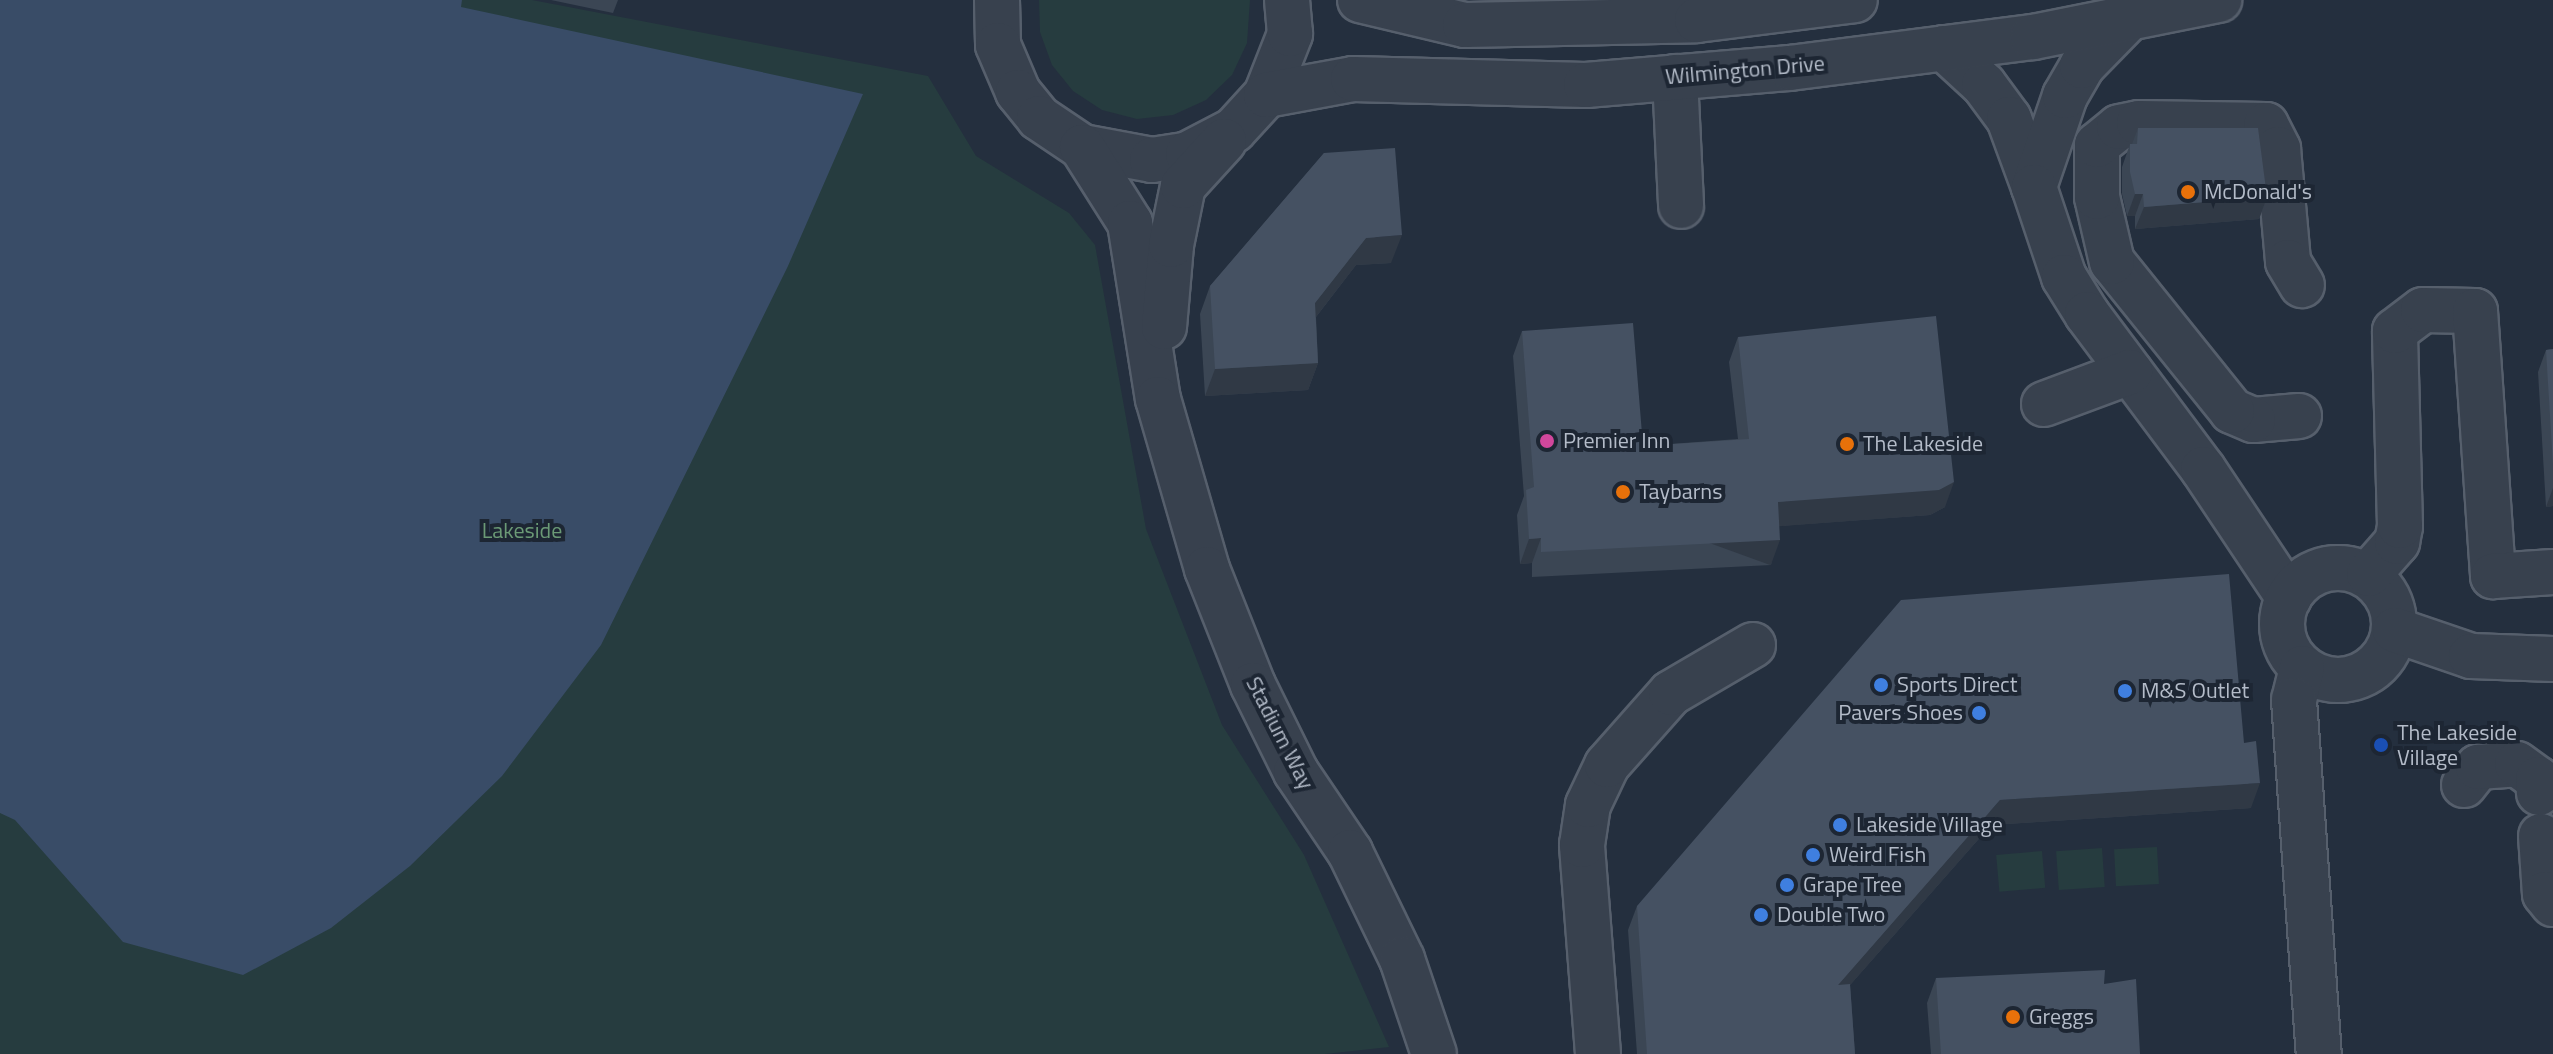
<!DOCTYPE html>
<style>
body{margin:0}
#map{position:relative;width:2553px;height:1054px;overflow:hidden;background:#242f3e;font-family:"Titillium Web",sans-serif}
div>[style]{position:absolute}
.green>*{inset:0;background:#263c3f;transform-origin:0 0}
.water>*{inset:0;background:#394c67}
.roads{filter:drop-shadow(2px 0 #565f6c) drop-shadow(-2px 0 #565f6c) drop-shadow(0 2px #565f6c) drop-shadow(0 -2px #565f6c)}
.minor>*{height:44px;margin:-22px;padding:0 22px;transform-origin:22px;border-radius:22px;background:#38414e}
.minor>.ring{margin:-22px;padding:0;box-sizing:content-box;background:none;border:44px solid #38414e;border-radius:50%}
.wall>*{inset:0;background:#3b4654}
.shaded-wall>*{inset:0;background:#303945;transform-origin:0 0}
.building>*{inset:0;background:#455162}
.dots>*{width:22px;height:22px;translate:-50% -50%;box-sizing:border-box;border:4px solid #1d2633;border-radius:50%}
span{translate:-50% -50%;white-space:nowrap;text-align:center;line-height:1.15;-webkit-text-stroke:8px #1d2633;paint-order:stroke}
.street-label{font-size:22px;color:#b4bcc9}
.poi-label{font-size:22px;color:#b4bcc9}
.left{translate:0 -50%;text-align:left}
.right{translate:-100% -50%;text-align:right}
.park-label{font-size:22px;color:#6b9a76}
</style>
<div id="map">
<div class="green">
<div style="clip-path:polygon(0 0,532px 0,928px 76px,976px 156px,1069px 213px,1095px 245px,1146px 529px,1222px 725px,1304px 855px,1389px 1047px,1325px 1054px,0 1054px)"></div>
<div style="clip-path:polygon(1039px 0,1250px 0,1247px 43px,1232px 75px,1206px 100px,1173px 115px,1137px 119px,1102px 110px,1073px 91px,1052px 65px,1040px 32px)"></div>
<div style="left:2157px;top:847px;width:37px;height:43px;rotate:87deg"></div>
<div style="left:2102px;top:848px;width:39px;height:46px;rotate:86deg"></div>
<div style="left:2042px;top:851px;width:37px;height:46px;rotate:85deg"></div>
</div>
<div class="water">
<div style="clip-path:polygon(0 0,462px 0,461px 7px,863px 94px,788px 266px,601px 645px,502px 776px,410px 866px,331px 928px,243px 975px,123px 942px,15px 820px,0 813px)"></div>
</div>
<div class="roads">
<div class="minor">
<div style="left:997px;top:0;width:45px;rotate:88.7deg"></div>
<div style="left:998px;top:45px;width:51px;rotate:66.9deg"></div>
<div style="left:1018px;top:92px;width:33px;rotate:51deg"></div>
<div style="left:1039px;top:118px;width:52px;rotate:34deg"></div>
<div style="left:1082px;top:147px;width:71px;rotate:10.5deg"></div>
<div style="left:1152px;top:160px;width:36px;rotate:-9deg"></div>
<div style="left:1188px;top:154px;width:52px;rotate:-27.6deg"></div>
<div style="left:1234px;top:130px;width:47px;rotate:-47.6deg"></div>
<div style="left:1266px;top:95px;width:66px;rotate:-68.5deg"></div>
<div style="left:1290px;top:34px;width:34px;rotate:-95deg"></div>
<div style="left:1360px;top:0;width:108px;rotate:13.4deg"></div>
<div style="left:1465px;top:25px;width:232px;rotate:-1.2deg"></div>
<div style="left:1697px;top:20px;width:159px;rotate:-7.2deg"></div>
<div style="left:1944px;top:48px;width:54px;rotate:42.8deg"></div>
<div style="left:1984px;top:85px;width:42px;rotate:53.7deg"></div>
<div style="left:2009px;top:119px;width:72px;rotate:69.8deg"></div>
<div style="left:2034px;top:187px;width:96px;rotate:-71.2deg"></div>
<div style="left:2065px;top:96px;width:34px;rotate:-60deg"></div>
<div style="left:2082px;top:66px;width:67px;rotate:-45.6deg"></div>
<div style="left:1675px;top:77px;width:129px;rotate:87.3deg"></div>
<div style="left:1266px;top:95px;width:88px;rotate:-10.4deg"></div>
<div style="left:1353px;top:79px;width:233px;rotate:1.5deg"></div>
<div style="left:1586px;top:85px;width:205px;rotate:-4.8deg"></div>
<div style="left:1790px;top:68px;width:245px;rotate:-7.3deg"></div>
<div style="left:2033px;top:37px;width:190px;rotate:-11.3deg"></div>
<div style="left:1082px;top:147px;width:90px;rotate:57.7deg"></div>
<div style="left:1130px;top:223px;width:178px;rotate:81deg"></div>
<div style="left:1158px;top:399px;width:177px;rotate:73.9deg"></div>
<div style="left:1207px;top:569px;width:125px;rotate:68.4deg"></div>
<div style="left:1253px;top:685px;width:97px;rotate:63.7deg"></div>
<div style="left:1296px;top:772px;width:97px;rotate:56deg"></div>
<div style="left:1350px;top:852px;width:119px;rotate:64.1deg"></div>
<div style="left:1402px;top:959px;width:100px;rotate:71.4deg"></div>
<div style="left:2034px;top:187px;width:95px;rotate:71.6deg"></div>
<div style="left:2064px;top:277px;width:44px;rotate:58.1deg"></div>
<div style="left:2087px;top:314px;width:194px;rotate:53.2deg"></div>
<div style="left:2203px;top:469px;width:155px;rotate:56.3deg"></div>
<div style="left:1164px;top:327px;width:82px;rotate:-85.1deg"></div>
<div style="left:1171px;top:245px;width:60px;rotate:-78.5deg"></div>
<div style="left:1183px;top:186px;width:61px;rotate:-47.7deg"></div>
<div style="left:2044px;top:404px;width:92px;rotate:-20.4deg"></div>
<div style="left:2299px;top:416px;width:46px;rotate:175deg"></div>
<div style="left:2253px;top:420px;width:23px;rotate:-157deg"></div>
<div style="left:2232px;top:411px;width:191px;rotate:-128.8deg"></div>
<div style="left:2112px;top:262px;width:67px;rotate:-103deg"></div>
<div style="left:2097px;top:197px;width:52px;rotate:-90deg"></div>
<div style="left:2097px;top:145px;width:28px;rotate:-39deg"></div>
<div style="left:2119px;top:127px;width:20px;rotate:-11deg"></div>
<div style="left:2139px;top:123px;width:127px;rotate:0.9deg"></div>
<div style="left:2266px;top:125px;width:27px;rotate:63deg"></div>
<div style="left:2278px;top:149px;width:113px;rotate:84.9deg"></div>
<div style="left:2288px;top:262px;width:27px;rotate:59deg"></div>
<div class="ring" style="left:2282px;top:568px;width:68px;height:68px"></div>
<div style="left:2369px;top:574px;width:43px;rotate:-48.8deg"></div>
<div style="left:2397px;top:542px;width:16px;rotate:-79deg"></div>
<div style="left:2400px;top:526px;width:195px;rotate:-91.5deg"></div>
<div style="left:2395px;top:331px;width:35px;rotate:-37deg"></div>
<div style="left:2423px;top:310px;width:52px;rotate:1.1deg"></div>
<div style="left:2475px;top:311px;width:266px;rotate:86.1deg"></div>
<div style="left:2493px;top:576px;width:60px;rotate:-3.8deg"></div>
<div style="left:2395px;top:630px;width:80px;rotate:18.9deg"></div>
<div style="left:2471px;top:656px;width:82px;rotate:2.1deg"></div>
<div style="left:2302px;top:668px;width:33px;rotate:104deg"></div>
<div style="left:2294px;top:700px;width:355px;rotate:86deg"></div>
<div style="left:2464px;top:785px;width:23px;rotate:-52deg"></div>
<div style="left:2478px;top:767px;width:39px;rotate:-4deg"></div>
<div style="left:2517px;top:764px;width:26px;rotate:36deg"></div>
<div style="left:2538px;top:779px;width:14px;rotate:86deg"></div>
<div style="left:2541px;top:836px;width:58px;rotate:86.1deg"></div>
<div style="left:2545px;top:894px;width:13px;rotate:51deg"></div>
<div style="left:1598px;top:1054px;width:210px;rotate:-94.4deg"></div>
<div style="left:1582px;top:845px;width:40px;rotate:-81.5deg"></div>
<div style="left:1588px;top:805px;width:44px;rotate:-64.6deg"></div>
<div style="left:1607px;top:765px;width:96px;rotate:-48.4deg"></div>
<div style="left:1671px;top:693px;width:95px;rotate:-30.3deg"></div>
</div>
</div>
<div class="wall">
<div style="clip-path:polygon(551px 0,618px 0,613px 13px)"></div>
<div style="clip-path:polygon(2138px 128px,2267px 197px,2259px 219px,2135px 229px,2135px 216px,2127px 216px,2122px 194px,2122px 167px,2130px 144px,2132px 144px)"></div>
<div style="clip-path:polygon(1324px 153px,1391px 263px,1356px 265px,1316px 317px,1318px 363px,1308px 390px,1205px 396px,1200px 314px,1210px 286px)"></div>
<div style="clip-path:polygon(1522px 331px,1643px 446px,1738px 439px,1729px 362px,1738px 337px,1945px 507px,1930px 515px,1779px 526px,1771px 565px,1532px 577px,1532px 563px,1520px 564px,1517px 515px,1524px 496px,1513px 356px)"></div>
<div style="clip-path:polygon(2553px 349px,2553px 506px,2546px 507px,2538px 372px,2546px 350px)"></div>
<div style="clip-path:polygon(2244px 743px,2251px 808px,1991px 825px,1850px 985px,1855px 1054px,1637px 1054px,1628px 930px,1637px 906px)"></div>
<div style="clip-path:polygon(1936px 978px,2104px 984px,2140px 1054px,1931px 1054px,1927px 1003px)"></div>
</div>
<div class="shaded-wall">
<div style="clip-path:polygon(2135px 194px,2143px 194px,2135px 216px,2127px 216px)"></div>
<div style="clip-path:polygon(2267px 197px,2259px 219px,2135px 229px,2144px 207px)"></div>
<div style="clip-path:polygon(1402px 235px,1391px 263px,1356px 265px,1305px 331px,1315px 303px,1366px 238px)"></div>
<div style="clip-path:polygon(1318px 363px,1308px 390px,1205px 396px,1215px 369px)"></div>
<div style="clip-path:polygon(1954px 482px,1945px 507px,1930px 515px,1769px 527px,1778px 502px)"></div>
<div style="clip-path:polygon(2553px 488px,2553px 506px,2546px 507px)"></div>
<div style="clip-path:polygon(1541px 538px,1532px 563px,1520px 564px,1529px 539px)"></div>
<div style="left:1780px;top:540px;width:27px;height:239px;rotate:110deg"></div>
<div style="clip-path:polygon(2260px 783px,2251px 808px,1991px 825px,1829px 1009px,1838px 985px,2000px 800px)"></div>
</div>
<div class="building">
<div style="clip-path:polygon(2138px 128px,2258px 128px,2267px 197px,2144px 207px,2143px 194px,2135px 194px,2130px 172px,2130px 144px,2137px 144px)"></div>
<div style="clip-path:polygon(1395px 148px,1402px 235px,1366px 238px,1315px 303px,1318px 363px,1215px 369px,1210px 286px,1324px 153px)"></div>
<div style="clip-path:polygon(1936px 316px,1954px 482px,1939px 490px,1778px 502px,1780px 540px,1541px 552px,1541px 538px,1529px 539px,1526px 490px,1534px 487px,1522px 331px,1633px 323px,1643px 446px,1749px 439px,1738px 337px)"></div>
<div style="clip-path:polygon(2553px 349px,2553px 465px,2546px 350px)"></div>
<div style="clip-path:polygon(2229px 574px,2244px 743px,2256px 741px,2260px 783px,2000px 800px,1838px 985px,1850px 984px,1855px 1054px,1647px 1054px,1637px 906px,1901px 600px)"></div>
<div style="clip-path:polygon(2105px 970px,2104px 984px,2136px 979px,2140px 1054px,1941px 1054px,1936px 978px)"></div>
</div>
<div class="dots">
<div style="left:2188px;top:192px;background:#e8710a"></div>
<div style="left:1547px;top:441px;background:#d1479c"></div>
<div style="left:1847px;top:444px;background:#e8710a"></div>
<div style="left:1623px;top:492px;background:#e8710a"></div>
<div style="left:1881px;top:685px;background:#3f7fe0"></div>
<div style="left:2125px;top:691px;background:#3f7fe0"></div>
<div style="left:1979px;top:713px;background:#3f7fe0"></div>
<div style="left:2381px;top:745px;background:#1a4fb4"></div>
<div style="left:1840px;top:825px;background:#3f7fe0"></div>
<div style="left:1813px;top:855px;background:#3f7fe0"></div>
<div style="left:1787px;top:885px;background:#3f7fe0"></div>
<div style="left:1761px;top:915px;background:#3f7fe0"></div>
<div style="left:2013px;top:1017px;background:#e8710a"></div>
</div>
<div class="street-label">
<span style="left:1745px;top:70px;rotate:-5deg">Wilmington Drive</span>
<span style="left:1280px;top:733px;rotate:63deg">Stadium Way</span>
</div>
<div class="poi-label">
<span class="left" style="left:2204px;top:192px">McDonald's</span>
<span class="left" style="left:1563px;top:441px">Premier Inn</span>
<span class="left" style="left:1863px;top:444px">The Lakeside</span>
<span class="left" style="left:1639px;top:492px">Taybarns</span>
<span class="left" style="left:1897px;top:685px">Sports Direct</span>
<span class="left" style="left:2141px;top:691px">M&amp;S Outlet</span>
<span class="right" style="left:1963px;top:713px">Pavers Shoes</span>
<span class="left" style="left:2397px;top:745px">The Lakeside<br>Village</span>
<span class="left" style="left:1856px;top:825px">Lakeside Village</span>
<span class="left" style="left:1829px;top:855px">Weird Fish</span>
<span class="left" style="left:1803px;top:885px">Grape Tree</span>
<span class="left" style="left:1777px;top:915px">Double Two</span>
<span class="left" style="left:2029px;top:1017px">Greggs</span>
</div>
<div class="park-label">
<span style="left:522px;top:531px">Lakeside</span>
</div>
</div>
